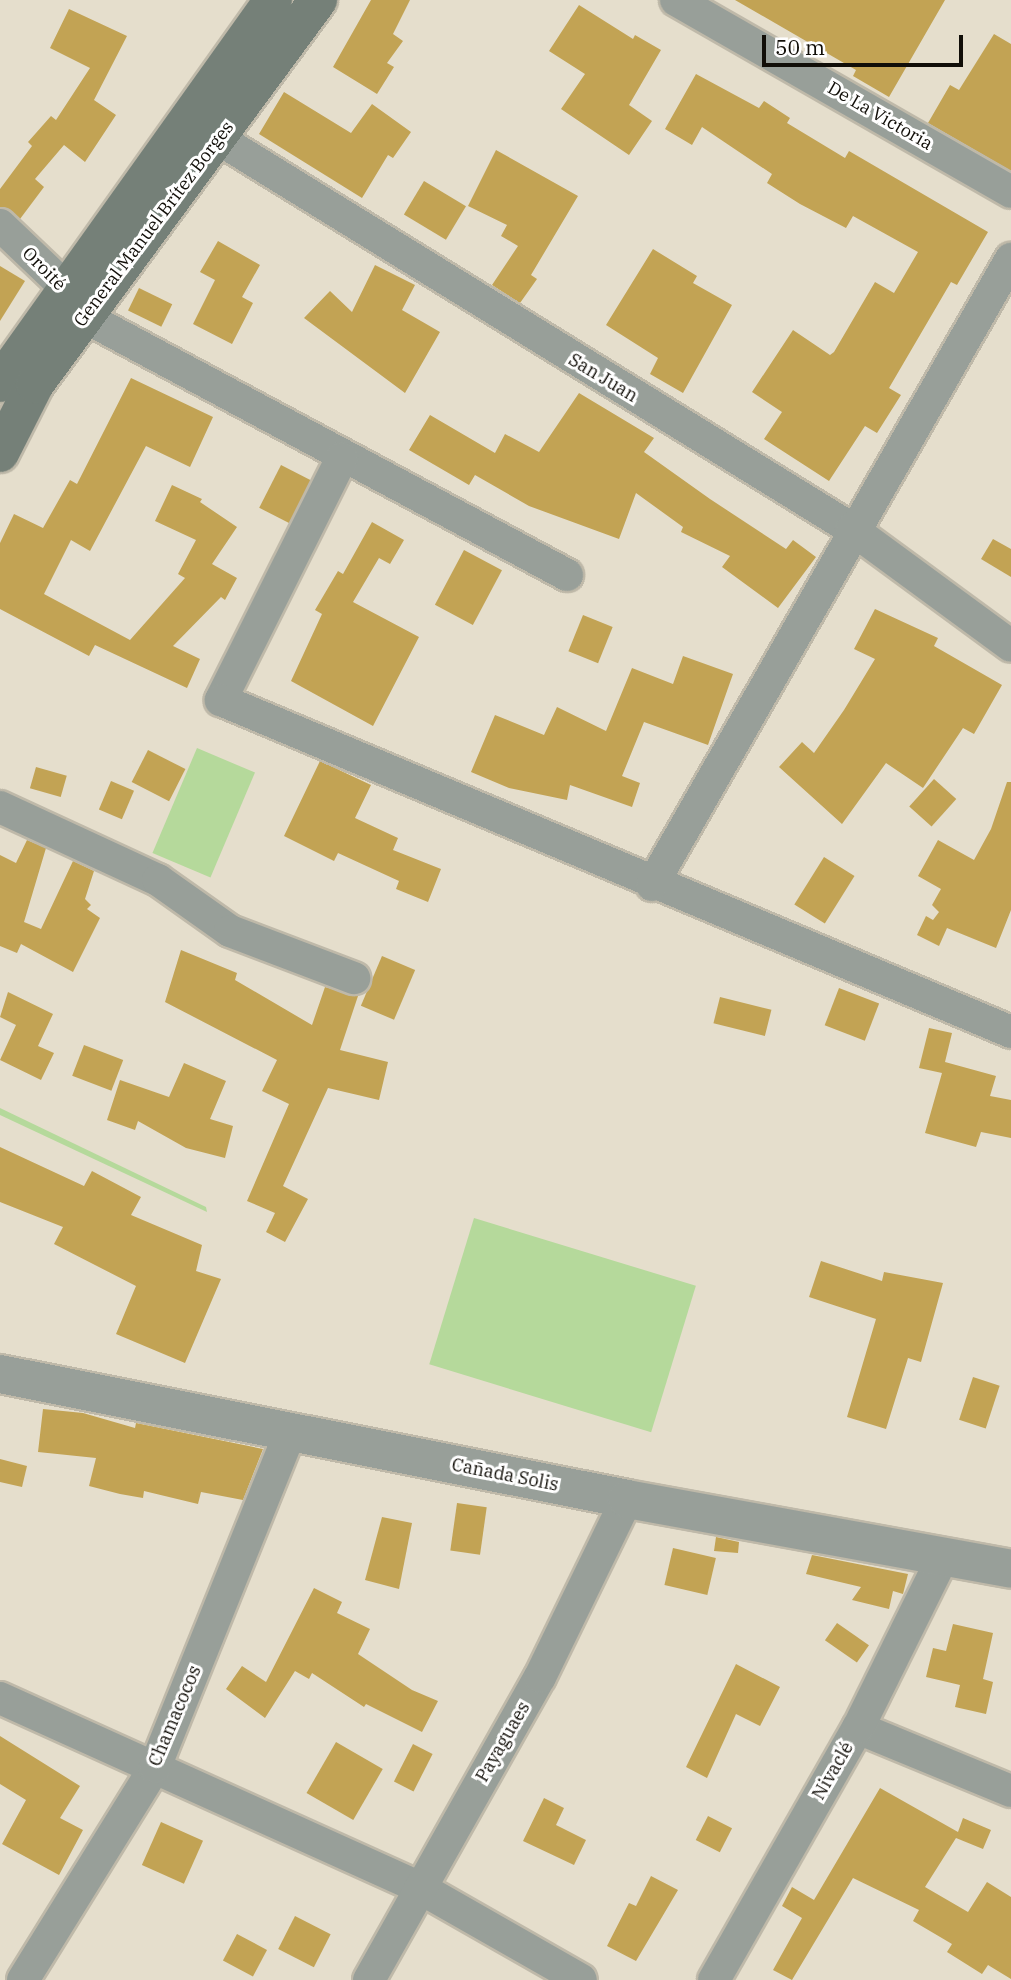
<!DOCTYPE html>
<meta charset="utf-8">
<style>
body{margin:0}
#map{position:relative;width:1011px;height:1980px;overflow:hidden;background:#e5decc;font-family:"IBM Plex Serif",serif}
div>[style]{position:absolute}
.green>*{inset:0;background:#b5d99b;transform-origin:0 0}
.building>*{inset:0;background:#c2a354;transform-origin:0 0}
.roads{filter:drop-shadow(2px 0 #bfb9a9) drop-shadow(-2px 0 #bfb9a9) drop-shadow(0 2px #bfb9a9) drop-shadow(0 -2px #bfb9a9)}
.minor>*{height:32px;margin:-16px;padding:0 16px;transform-origin:16px;border-radius:16px;background:#989f99}
.tertiary>*{height:38px;margin:-19px;padding:0 19px;transform-origin:19px;border-radius:19px;background:#989f99}
.secondary>*{height:38px;margin:-19px;padding:0 19px;transform-origin:19px;border-radius:19px;background:#758078}
span{translate:-50% -50%;white-space:nowrap;text-align:center;line-height:1.15;-webkit-text-stroke:6px #fff;paint-order:stroke}
.street-label{font-size:18px;color:#110e08}
.scale{position:absolute;left:762px;top:35px;width:201px;height:32px;box-sizing:border-box;border:4px solid #110e08;border-top:0;padding-left:9px;font-size:21px;line-height:24px;white-space:nowrap;color:#110e08;-webkit-text-stroke:5px #fff;paint-order:stroke}
</style>
<div id="map">
<div class="green">
<div style="left:197px;top:748px;width:63px;height:114px;rotate:23deg"></div>
<div style="clip-path:polygon(0 1108px,206px 1207px,207px 1212px,0 1115px)"></div>
<div style="left:474px;top:1218px;width:232px;height:153px;rotate:17deg"></div>
</div>
<div class="building">
<div style="clip-path:polygon(371px 0,410px 0,393px 34px,403px 41px,387px 63px,394px 67px,377px 94px,333px 67px)"></div>
<div style="clip-path:polygon(735px 0,945px 0,889px 97px,853px 76px,856px 70px)"></div>
<div style="clip-path:polygon(579px 5px,633px 39px,635px 35px,661px 50px,629px 105px,652px 121px,629px 155px,561px 109px,585px 74px,549px 51px)"></div>
<div style="clip-path:polygon(69px 9px,127px 36px,94px 100px,116px 115px,85px 162px,64px 145px,35px 179px,44px 187px,20px 219px,0 207px,0 189px,32px 146px,28px 142px,51px 116px,56px 120px,90px 68px,50px 48px)"></div>
<div style="clip-path:polygon(994px 34px,1011px 44px,1011px 171px,928px 123px,950px 85px,959px 90px)"></div>
<div style="clip-path:polygon(696px 74px,759px 108px,764px 101px,790px 118px,787px 123px,845px 158px,849px 151px,988px 232px,957px 285px,951px 282px,889px 388px,901px 395px,877px 433px,865px 426px,829px 481px,764px 439px,782px 412px,752px 392px,793px 330px,830px 355px,834px 352px,875px 282px,894px 293px,918px 252px,853px 216px,846px 228px,800px 204px,767px 183px,772px 174px,702px 127px,692px 145px,665px 129px)"></div>
<div style="clip-path:polygon(284px 92px,351px 133px,372px 104px,411px 132px,393px 158px,388px 155px,362px 198px,259px 134px)"></div>
<div style="clip-path:polygon(496px 150px,578px 196px,531px 275px,537px 279px,520px 303px,492px 285px,518px 246px,501px 236px,507px 225px,468px 206px)"></div>
<div style="left:424px;top:181px;width:49px;height:39px;rotate:31deg"></div>
<div style="clip-path:polygon(218px 241px,260px 265px,242px 297px,253px 303px,232px 344px,193px 324px,215px 280px,200px 272px)"></div>
<div style="clip-path:polygon(653px 249px,697px 276px,693px 283px,732px 305px,683px 393px,650px 374px,658px 358px,606px 325px)"></div>
<div style="clip-path:polygon(375px 265px,415px 285px,402px 310px,440px 332px,405px 393px,304px 318px,330px 291px,352px 312px)"></div>
<div style="clip-path:polygon(0 266px,25px 281px,0 321px)"></div>
<div style="left:139px;top:288px;width:37px;height:25px;rotate:26deg"></div>
<div style="clip-path:polygon(131px 378px,213px 417px,190px 467px,146px 446px,90px 551px,71px 540px,44px 594px,130px 640px,185px 578px,178px 574px,196px 540px,155px 521px,172px 485px,202px 499px,200px 502px,237px 527px,212px 564px,237px 578px,225px 600px,221px 597px,173px 646px,200px 659px,187px 688px,95px 645px,89px 656px,0 609px,0 543px,14px 514px,43px 528px,70px 480px,77px 484px)"></div>
<div style="clip-path:polygon(579px 393px,654px 438px,644px 452px,710px 499px,786px 549px,793px 540px,816px 557px,778px 608px,722px 567px,730px 556px,681px 532px,683px 527px,636px 493px,619px 539px,529px 506px,475px 475px,469px 485px,409px 450px,430px 415px,495px 453px,505px 434px,539px 452px)"></div>
<div style="left:281px;top:465px;width:34px;height:48px;rotate:27deg"></div>
<div style="clip-path:polygon(372px 522px,404px 540px,390px 564px,379px 558px,353px 602px,419px 637px,373px 726px,291px 681px,322px 614px,315px 610px,338px 571px,343px 574px)"></div>
<div style="clip-path:polygon(993px 539px,1011px 549px,1011px 577px,981px 559px)"></div>
<div style="left:464px;top:550px;width:43px;height:62px;rotate:28deg"></div>
<div style="clip-path:polygon(875px 609px,938px 638px,934px 646px,1002px 685px,974px 734px,963px 728px,923px 788px,886px 763px,842px 824px,779px 767px,802px 742px,814px 753px,844px 710px,875px 659px,854px 649px)"></div>
<div style="left:583px;top:615px;width:32px;height:39px;rotate:22deg"></div>
<div style="clip-path:polygon(683px 656px,733px 674px,708px 745px,644px 722px,622px 776px,640px 783px,632px 807px,570px 785px,567px 800px,509px 788px,471px 772px,495px 715px,544px 735px,557px 707px,606px 731px,632px 668px,673px 684px)"></div>
<div style="left:148px;top:750px;width:42px;height:36px;rotate:27deg"></div>
<div style="clip-path:polygon(320px 761px,371px 785px,355px 818px,398px 838px,393px 850px,441px 869px,428px 902px,396px 889px,399px 881px,338px 853px,334px 861px,284px 836px)"></div>
<div style="left:36px;top:767px;width:32px;height:22px;rotate:16deg"></div>
<div style="left:934px;top:779px;width:30px;height:37px;rotate:42deg"></div>
<div style="left:111px;top:781px;width:25px;height:31px;rotate:23deg"></div>
<div style="clip-path:polygon(1007px 782px,1011px 782px,1011px 910px,996px 948px,947px 928px,939px 946px,917px 935px,926px 916px,933px 920px,939px 912px,932px 905px,941px 889px,918px 876px,938px 840px,974px 860px,991px 829px)"></div>
<div style="clip-path:polygon(27px 840px,46px 848px,24px 922px,41px 929px,73px 861px,94px 871px,85px 899px,91px 905px,87px 909px,100px 918px,73px 972px,21px 944px,17px 953px,0 946px,0 855px,16px 863px)"></div>
<div style="left:824px;top:857px;width:36px;height:56px;rotate:32deg"></div>
<div style="clip-path:polygon(181px 950px,237px 973px,235px 980px,312px 1025px,325px 987px,358px 996px,340px 1050px,388px 1062px,379px 1100px,328px 1088px,283px 1186px,308px 1199px,285px 1242px,266px 1232px,275px 1213px,247px 1201px,289px 1104px,262px 1091px,277px 1060px,165px 1002px)"></div>
<div style="left:382px;top:956px;width:36px;height:54px;rotate:23deg"></div>
<div style="left:839px;top:988px;width:43px;height:40px;rotate:21deg"></div>
<div style="clip-path:polygon(8px 992px,53px 1014px,38px 1046px,54px 1053px,41px 1080px,0 1060px,16px 1025px,0 1017px)"></div>
<div style="left:720px;top:997px;width:53px;height:27px;rotate:14deg"></div>
<div style="clip-path:polygon(929px 1028px,952px 1033px,945px 1062px,996px 1076px,990px 1096px,1011px 1100px,1011px 1138px,981px 1132px,976px 1147px,925px 1133px,942px 1073px,919px 1068px)"></div>
<div style="left:84px;top:1045px;width:42px;height:33px;rotate:21deg"></div>
<div style="clip-path:polygon(184px 1063px,226px 1081px,210px 1119px,233px 1126px,225px 1158px,186px 1148px,138px 1121px,135px 1130px,107px 1120px,120px 1080px,169px 1097px)"></div>
<div style="clip-path:polygon(0 1147px,84px 1186px,92px 1171px,141px 1197px,131px 1215px,202px 1245px,196px 1271px,221px 1279px,185px 1363px,116px 1334px,136px 1286px,54px 1244px,63px 1227px,0 1202px)"></div>
<div style="clip-path:polygon(821px 1261px,882px 1281px,884px 1272px,943px 1283px,921px 1362px,908px 1358px,886px 1429px,847px 1417px,876px 1319px,809px 1297px)"></div>
<div style="left:973px;top:1377px;width:28px;height:45px;rotate:18deg"></div>
<div style="clip-path:polygon(43px 1409px,83px 1413px,135px 1428px,136px 1423px,263px 1449px,243px 1500px,201px 1492px,198px 1504px,144px 1491px,143px 1498px,120px 1494px,89px 1486px,96px 1458px,38px 1452px)"></div>
<div style="clip-path:polygon(0 1459px,27px 1466px,22px 1487px,0 1482px)"></div>
<div style="left:457px;top:1503px;width:30px;height:48px;rotate:8deg"></div>
<div style="clip-path:polygon(382px 1517px,412px 1523px,399px 1589px,365px 1580px)"></div>
<div style="clip-path:polygon(716px 1537px,739px 1542px,738px 1553px,714px 1551px)"></div>
<div style="left:673px;top:1548px;width:44px;height:38px;rotate:13deg"></div>
<div style="clip-path:polygon(812px 1555px,908px 1574px,903px 1594px,893px 1591px,889px 1609px,852px 1600px,861px 1587px,806px 1574px)"></div>
<div style="clip-path:polygon(314px 1588px,342px 1602px,337px 1613px,370px 1629px,358px 1654px,412px 1690px,438px 1701px,422px 1732px,366px 1704px,364px 1707px,312px 1673px,309px 1679px,295px 1671px,265px 1718px,226px 1689px,242px 1666px,266px 1682px)"></div>
<div style="left:837px;top:1623px;width:39px;height:21px;rotate:35deg"></div>
<div style="clip-path:polygon(953px 1624px,993px 1633px,983px 1679px,993px 1682px,986px 1714px,955px 1707px,960px 1685px,926px 1677px,933px 1648px,946px 1651px)"></div>
<div style="clip-path:polygon(736px 1664px,780px 1687px,760px 1726px,736px 1714px,707px 1778px,686px 1767px)"></div>
<div style="clip-path:polygon(0 1736px,80px 1786px,60px 1818px,83px 1830px,59px 1875px,2px 1844px,26px 1800px,0 1784px)"></div>
<div style="left:336px;top:1742px;width:54px;height:59px;rotate:30deg"></div>
<div style="left:413px;top:1744px;width:22px;height:42px;rotate:27deg"></div>
<div style="clip-path:polygon(880px 1788px,958px 1832px,963px 1818px,991px 1830px,983px 1849px,956px 1838px,925px 1887px,968px 1912px,987px 1882px,1011px 1897px,1011px 1979px,988px 1965px,982px 1974px,947px 1952px,952px 1944px,913px 1921px,919px 1910px,853px 1878px,792px 1980px,773px 1970px,802px 1918px,782px 1906px,792px 1887px,814px 1900px)"></div>
<div style="clip-path:polygon(544px 1798px,564px 1808px,556px 1825px,586px 1840px,574px 1865px,523px 1841px)"></div>
<div style="left:708px;top:1816px;width:27px;height:27px;rotate:27deg"></div>
<div style="left:161px;top:1822px;width:46px;height:47px;rotate:24deg"></div>
<div style="clip-path:polygon(651px 1876px,678px 1890px,636px 1961px,607px 1946px,629px 1903px,636px 1906px)"></div>
<div style="left:295px;top:1916px;width:40px;height:37px;rotate:27deg"></div>
<div style="left:237px;top:1934px;width:34px;height:30px;rotate:28deg"></div>
</div>
<div class="roads">
<div class="minor">
<div style="left:676px;top:0;width:386px;rotate:29.8deg"></div>
<div style="left:196px;top:125px;width:770px;rotate:31.63deg"></div>
<div style="left:852px;top:529px;width:197px;rotate:36.3deg"></div>
<div style="left:0;top:225px;width:90px;rotate:43.6deg"></div>
<div style="left:65px;top:287px;width:34px;rotate:58deg"></div>
<div style="left:83px;top:316px;width:549px;rotate:28.15deg"></div>
<div style="left:342px;top:458px;width:271px;rotate:116.6deg"></div>
<div style="left:221px;top:700px;width:857px;rotate:22.79deg"></div>
<div style="left:0;top:807px;width:174px;rotate:24.8deg"></div>
<div style="left:158px;top:880px;width:88px;rotate:35.3deg"></div>
<div style="left:230px;top:931px;width:133px;rotate:20.8deg"></div>
<div style="left:652px;top:885px;width:722px;rotate:-60.17deg"></div>
<div style="left:0;top:1698px;width:461px;rotate:24.3deg"></div>
<div style="left:420px;top:1888px;width:185px;rotate:29.7deg"></div>
<div style="left:858px;top:1728px;width:165px;rotate:22.4deg"></div>
<div style="left:23px;top:1980px;width:251px;rotate:-58.2deg"></div>
<div style="left:155px;top:1767px;width:360px;rotate:-68deg"></div>
<div style="left:369px;top:1980px;width:348px;rotate:-60.6deg"></div>
<div style="left:540px;top:1677px;width:198px;rotate:-64deg"></div>
<div style="left:714px;top:1980px;width:290px;rotate:-60.3deg"></div>
<div style="left:858px;top:1728px;width:191px;rotate:-63.6deg"></div>
</div>
<div class="tertiary">
<div style="left:0;top:1374px;width:639px;rotate:11.27deg"></div>
<div style="left:627px;top:1499px;width:390px;rotate:10.3deg"></div>
</div>
<div class="secondary">
<div style="left:0;top:383px;width:470px;rotate:-54.5deg"></div>
<div style="left:0;top:453px;width:77px;rotate:-63.1deg"></div>
<div style="left:35px;top:384px;width:477px;rotate:-53.6deg"></div>
</div>
</div>
<div class="street-label">
<span style="left:880px;top:116px;rotate:30deg">De La Victoria</span>
<span style="left:154px;top:224px;rotate:-53deg">General Manuel Brítez Borges</span>
<span style="left:44px;top:269px;rotate:45deg">Oroité</span>
<span style="left:603px;top:378px;rotate:31deg">San Juan</span>
<span style="left:505px;top:1475px;rotate:11deg">Cañada Solis</span>
<span style="left:175px;top:1716px;rotate:-67deg">Chamacocos</span>
<span style="left:503px;top:1742px;rotate:-60deg">Payaguaes</span>
<span style="left:833px;top:1771px;rotate:-60deg">Nivaclé</span>
</div>
<div class="scale">50 m</div>
</div>
